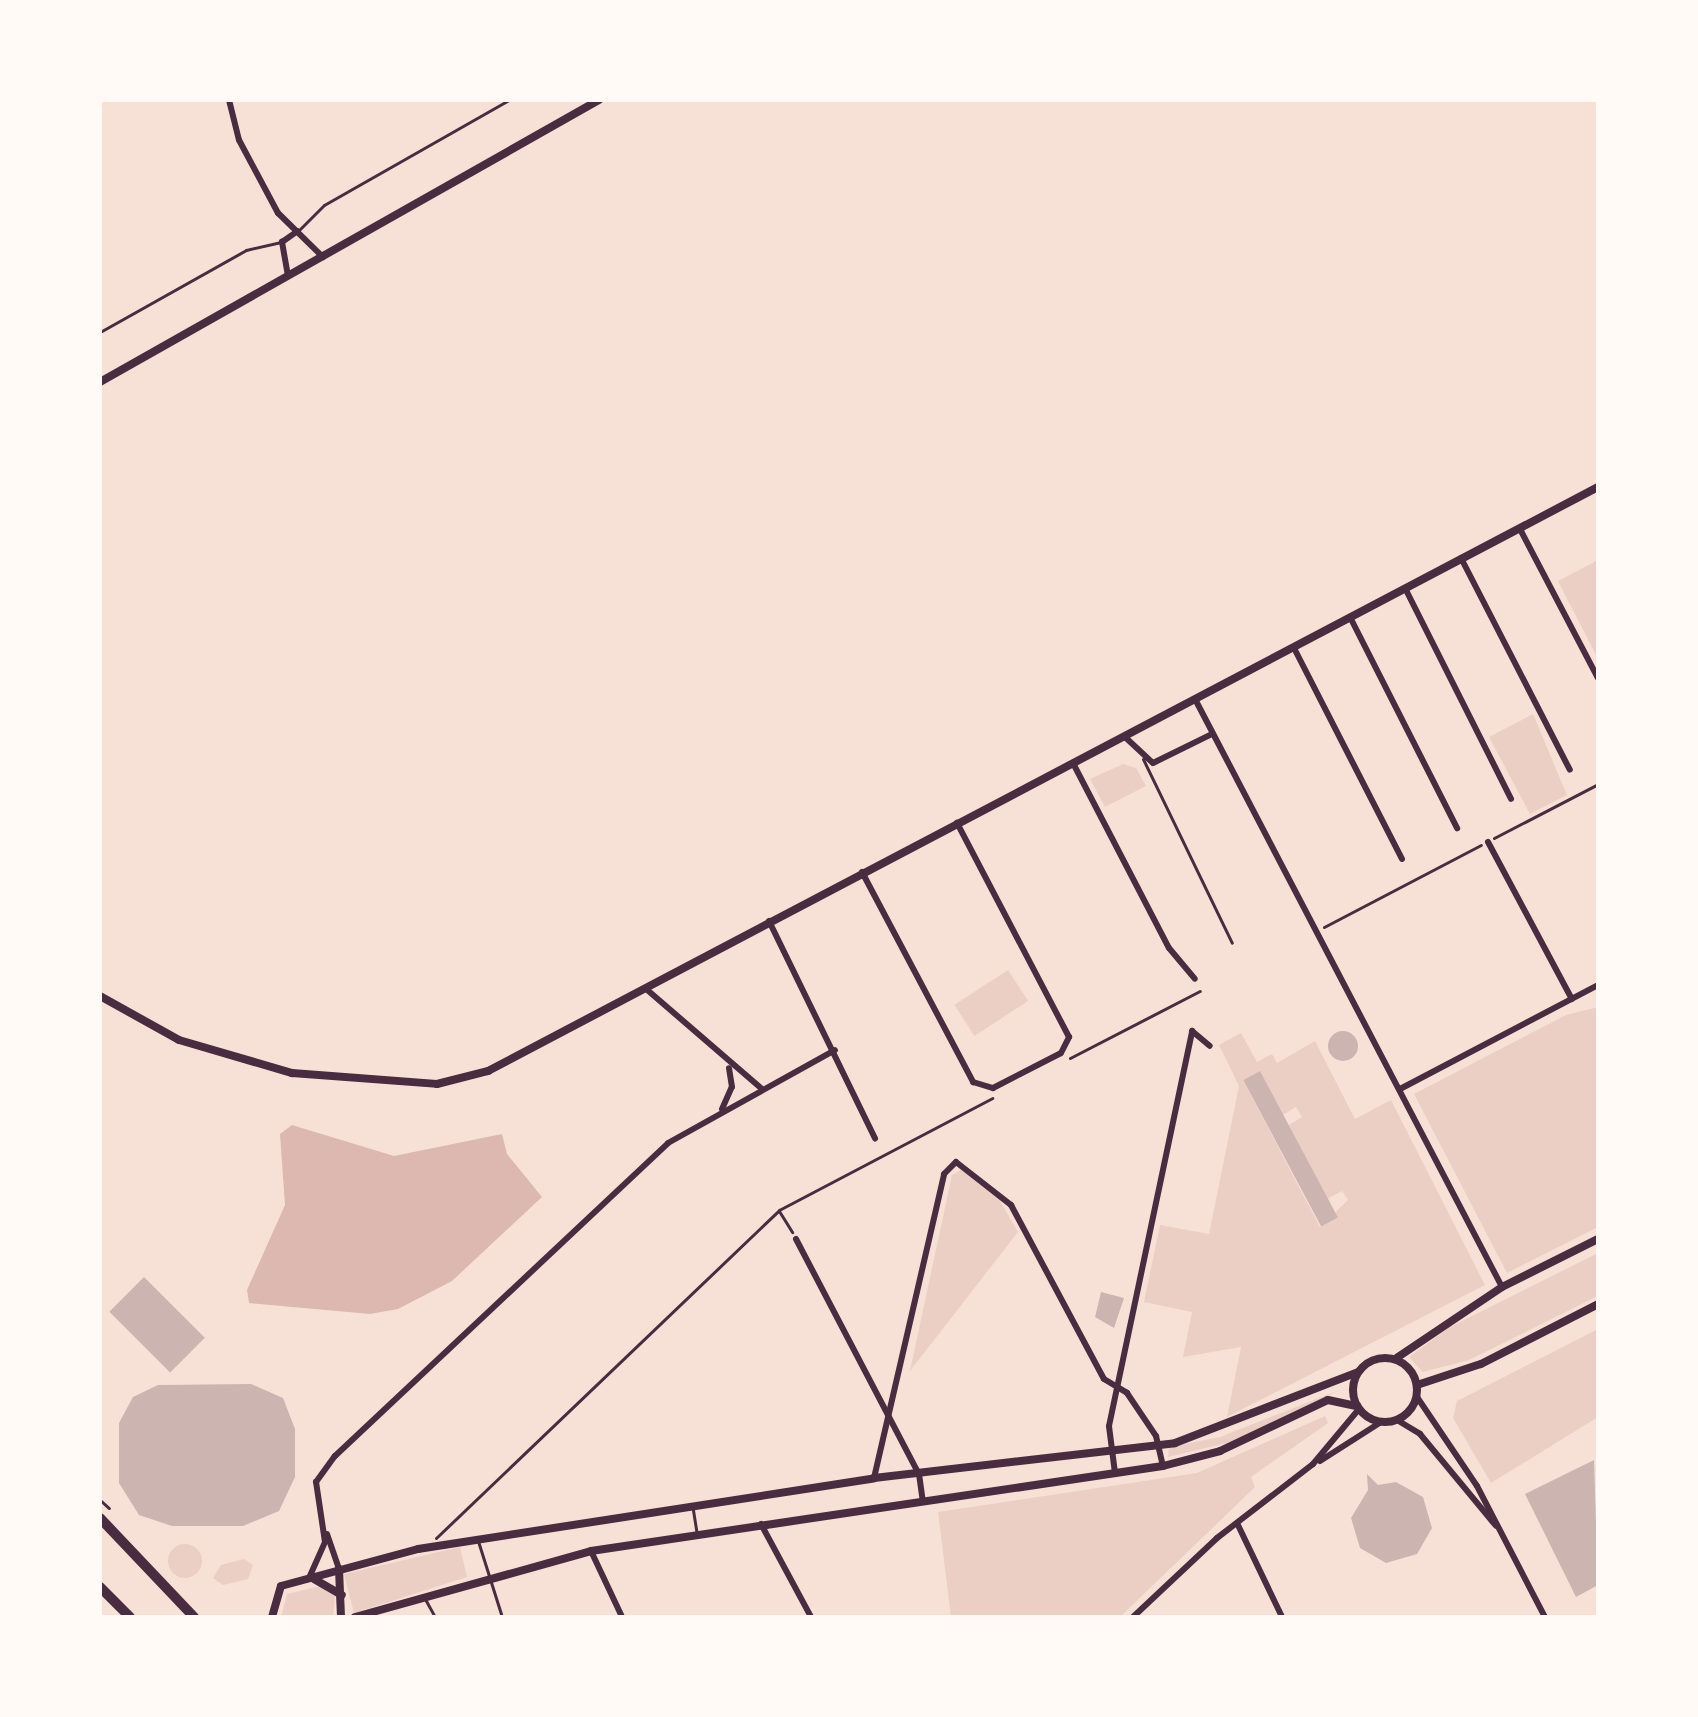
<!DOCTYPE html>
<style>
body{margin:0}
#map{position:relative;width:1698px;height:1717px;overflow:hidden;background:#f7e1d7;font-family:"Fira Sans Condensed",sans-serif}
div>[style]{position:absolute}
.green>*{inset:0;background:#ebcfc5;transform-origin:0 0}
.round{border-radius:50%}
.water>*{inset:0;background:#dcb8b0}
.building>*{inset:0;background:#ccb4b1;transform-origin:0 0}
.path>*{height:3px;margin:-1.5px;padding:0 1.5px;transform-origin:1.5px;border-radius:1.5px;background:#4a2c40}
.service>*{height:3px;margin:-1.5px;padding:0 1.5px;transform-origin:1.5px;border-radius:1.5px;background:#4a2c40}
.minor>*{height:6px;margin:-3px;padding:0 3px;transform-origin:3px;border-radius:3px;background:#4a2c40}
.tertiary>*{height:8px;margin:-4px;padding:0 4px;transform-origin:4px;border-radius:4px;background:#4a2c40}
.tertiary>.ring{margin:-4px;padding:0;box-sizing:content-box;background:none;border:8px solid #4a2c40;border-radius:50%}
.primary>*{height:10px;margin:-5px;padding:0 5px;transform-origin:5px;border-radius:5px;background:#4a2c40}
span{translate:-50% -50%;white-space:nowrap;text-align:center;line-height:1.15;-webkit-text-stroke:6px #fffaf5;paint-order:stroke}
.frame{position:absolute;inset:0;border:102px solid #fffaf5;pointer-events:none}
</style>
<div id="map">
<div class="green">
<div style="clip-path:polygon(1598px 560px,1598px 659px,1558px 581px)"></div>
<div style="clip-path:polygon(1533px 714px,1567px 795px,1530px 814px,1489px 737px)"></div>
<div style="clip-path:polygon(1123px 764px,1136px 768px,1146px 786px,1105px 807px,1090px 779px)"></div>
<div style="left:1008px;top:970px;width:37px;height:64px;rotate:57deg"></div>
<div style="clip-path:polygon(1598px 1007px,1598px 1227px,1507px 1273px,1414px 1094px,1566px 1015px)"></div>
<div style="clip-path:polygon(evenodd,1241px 1033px,1257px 1062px,1272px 1054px,1277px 1063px,1315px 1041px,1355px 1119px,1391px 1100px,1485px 1285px,1227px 1417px,1241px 1347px,1183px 1357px,1192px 1312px,1144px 1302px,1160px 1225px,1209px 1234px,1239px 1086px,1219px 1045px,1241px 1033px,1260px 1071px,1283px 1115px,1296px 1107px,1302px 1117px,1289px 1125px,1327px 1199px,1342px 1191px,1348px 1200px,1320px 1227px,1243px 1080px,1260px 1071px)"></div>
<div style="clip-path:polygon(961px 1170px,1000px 1201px,1018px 1232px,910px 1371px,952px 1175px)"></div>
<div style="clip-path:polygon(1598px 1253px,1598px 1296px,1469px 1360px,1423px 1372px,1409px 1357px,1450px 1327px)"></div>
<div style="clip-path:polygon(1598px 1329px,1598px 1417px,1491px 1483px,1453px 1418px,1457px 1401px)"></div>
<div style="clip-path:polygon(1342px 1389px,1231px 1442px,1168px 1457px,1169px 1447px,1220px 1437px)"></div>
<div style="clip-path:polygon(1325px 1416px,1328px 1423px,1251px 1477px,1255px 1487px,1120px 1617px,951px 1617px,938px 1512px,1197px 1473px)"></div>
<div class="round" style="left:168px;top:1544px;width:34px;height:34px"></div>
<div style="clip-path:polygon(460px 1547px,467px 1577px,354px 1613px,344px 1574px)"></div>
<div style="clip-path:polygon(244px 1559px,253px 1565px,248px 1579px,223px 1585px,213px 1578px,221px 1565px)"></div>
<div style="clip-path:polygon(321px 1586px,335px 1596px,333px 1617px,281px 1617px,287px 1594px)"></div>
</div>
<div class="water">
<div style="clip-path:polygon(292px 1125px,394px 1156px,502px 1134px,507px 1154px,542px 1197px,452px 1281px,398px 1309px,370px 1314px,249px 1303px,247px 1290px,285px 1205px,280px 1134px)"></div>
</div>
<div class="building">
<div class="round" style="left:1328px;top:1031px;width:30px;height:30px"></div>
<div style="left:1260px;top:1071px;width:166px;height:19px;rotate:62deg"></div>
<div style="left:144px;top:1277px;width:86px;height:49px;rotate:45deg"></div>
<div style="clip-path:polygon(1101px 1292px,1124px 1298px,1114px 1328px,1095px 1317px)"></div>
<div style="clip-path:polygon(251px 1384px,283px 1398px,295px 1429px,295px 1477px,279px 1511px,243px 1526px,172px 1526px,139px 1515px,119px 1483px,119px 1423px,133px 1397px,158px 1385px)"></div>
<div style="clip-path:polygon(1594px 1460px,1598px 1585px,1576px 1597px,1525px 1494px)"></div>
<div style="clip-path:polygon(1367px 1474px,1378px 1485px,1396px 1482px,1423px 1497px,1432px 1528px,1417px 1554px,1386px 1563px,1360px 1548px,1351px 1518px,1368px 1490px)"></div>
</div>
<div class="path">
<div style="left:1494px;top:838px;width:117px;rotate:-27.4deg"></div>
<div style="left:1324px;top:927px;width:177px;rotate:-27.6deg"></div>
<div style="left:1070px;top:1058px;width:146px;rotate:-27.3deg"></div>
<div style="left:779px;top:1211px;width:25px;rotate:58deg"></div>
<div style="left:100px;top:1500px;width:12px;rotate:42deg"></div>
<div style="left:436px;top:1538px;width:475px;rotate:-43.7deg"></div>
<div style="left:779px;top:1210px;width:241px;rotate:-27.7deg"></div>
</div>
<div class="service">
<div style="left:299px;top:230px;width:35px;rotate:-45deg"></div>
<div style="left:324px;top:205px;width:213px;rotate:-29.6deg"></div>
<div style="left:100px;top:332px;width:167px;rotate:-29.3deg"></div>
<div style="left:246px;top:250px;width:37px;rotate:-13deg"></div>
<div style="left:1143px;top:759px;width:204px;rotate:64.2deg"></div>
<div style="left:693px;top:1510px;width:24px;rotate:81deg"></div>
<div style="left:478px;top:1541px;width:80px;rotate:72.5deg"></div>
<div style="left:425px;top:1599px;width:21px;rotate:61deg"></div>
</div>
<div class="minor">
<div style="left:229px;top:100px;width:41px;rotate:76deg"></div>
<div style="left:239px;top:140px;width:83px;rotate:61.9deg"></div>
<div style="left:278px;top:213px;width:63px;rotate:44.4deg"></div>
<div style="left:288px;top:276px;width:35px;rotate:-100deg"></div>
<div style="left:282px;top:242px;width:19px;rotate:-35deg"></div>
<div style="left:1520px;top:529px;width:168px;rotate:62.4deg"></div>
<div style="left:1461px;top:558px;width:238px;rotate:62.8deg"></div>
<div style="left:1405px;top:588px;width:236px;rotate:63.3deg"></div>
<div style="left:1350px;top:617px;width:237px;rotate:63.1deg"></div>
<div style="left:1294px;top:648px;width:237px;rotate:62.9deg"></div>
<div style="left:1195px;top:699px;width:663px;rotate:62.43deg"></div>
<div style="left:1125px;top:737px;width:38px;rotate:43deg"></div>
<div style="left:1153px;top:763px;width:66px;rotate:-26.2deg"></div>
<div style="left:1073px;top:763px;width:208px;rotate:62.6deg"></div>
<div style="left:1169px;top:948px;width:40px;rotate:50deg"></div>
<div style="left:1488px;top:842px;width:178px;rotate:61.9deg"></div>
<div style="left:862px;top:872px;width:238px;rotate:62.1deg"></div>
<div style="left:973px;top:1082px;width:21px;rotate:17deg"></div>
<div style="left:993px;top:1088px;width:76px;rotate:-27.2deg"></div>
<div style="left:1061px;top:1053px;width:18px;rotate:-63deg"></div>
<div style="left:1069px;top:1037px;width:242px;rotate:-117.6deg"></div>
<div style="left:769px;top:921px;width:242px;rotate:64deg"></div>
<div style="left:645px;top:988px;width:155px;rotate:40.8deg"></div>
<div style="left:1400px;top:1089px;width:224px;rotate:-27.7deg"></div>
<div style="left:722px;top:1109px;width:24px;rotate:-66deg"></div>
<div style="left:732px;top:1087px;width:19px;rotate:-99deg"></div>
<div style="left:796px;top:1239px;width:265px;rotate:62.4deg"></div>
<div style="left:919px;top:1474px;width:28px;rotate:82deg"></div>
<div style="left:1417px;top:1397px;width:107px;rotate:56deg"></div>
<div style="left:1477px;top:1486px;width:148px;rotate:62.6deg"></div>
<div style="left:1397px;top:1420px;width:27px;rotate:31deg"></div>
<div style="left:1420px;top:1434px;width:119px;rotate:50.4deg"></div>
<div style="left:1320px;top:1461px;width:72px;rotate:-32.6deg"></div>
<div style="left:1115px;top:1473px;width:47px;rotate:-97.3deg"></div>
<div style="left:1109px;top:1426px;width:404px;rotate:-78.1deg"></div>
<div style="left:1192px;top:1031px;width:23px;rotate:40deg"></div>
<div style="left:874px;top:1478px;width:312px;rotate:-77deg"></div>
<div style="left:944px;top:1174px;width:17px;rotate:-45deg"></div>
<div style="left:956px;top:1162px;width:70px;rotate:38deg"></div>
<div style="left:1011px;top:1205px;width:197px;rotate:61.9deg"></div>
<div style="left:1104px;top:1379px;width:27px;rotate:31deg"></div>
<div style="left:1127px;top:1393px;width:52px;rotate:56deg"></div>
<div style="left:1156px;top:1436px;width:31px;rotate:77deg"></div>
<div style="left:1237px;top:1523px;width:104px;rotate:64.4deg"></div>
<div style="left:761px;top:1524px;width:106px;rotate:61.7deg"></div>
<div style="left:327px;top:1534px;width:37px;rotate:71deg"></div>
<div style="left:591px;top:1551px;width:73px;rotate:64.8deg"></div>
<div style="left:309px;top:1578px;width:39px;rotate:-66deg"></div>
<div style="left:325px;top:1542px;width:61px;rotate:-98.5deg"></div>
<div style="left:316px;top:1482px;width:32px;rotate:-54deg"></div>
<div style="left:335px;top:1456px;width:457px;rotate:-43.2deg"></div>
<div style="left:668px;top:1143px;width:191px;rotate:-29.1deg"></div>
<div style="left:1133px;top:1617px;width:115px;rotate:-43.2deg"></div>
<div style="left:1217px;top:1538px;width:121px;rotate:-37.6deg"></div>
<div style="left:1313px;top:1464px;width:72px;rotate:-50.1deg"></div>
</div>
<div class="tertiary">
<div style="left:100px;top:382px;width:573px;rotate:-29.47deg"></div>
<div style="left:100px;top:996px;width:90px;rotate:29.1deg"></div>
<div style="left:179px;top:1040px;width:118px;rotate:16.3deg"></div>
<div style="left:292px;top:1073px;width:145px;rotate:4.3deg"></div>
<div style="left:437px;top:1084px;width:53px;rotate:-14.3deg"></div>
<div style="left:488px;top:1071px;width:1254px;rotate:-27.75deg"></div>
<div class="ring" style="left:1353px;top:1358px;width:56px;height:56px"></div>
<div style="left:1395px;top:1359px;width:129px;rotate:-33.9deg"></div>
<div style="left:1502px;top:1287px;width:107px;rotate:-26.6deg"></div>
<div style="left:1417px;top:1385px;width:67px;rotate:-18.2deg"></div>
<div style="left:1481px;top:1364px;width:131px;rotate:-27.1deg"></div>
<div style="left:339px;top:1569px;width:48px;rotate:87.6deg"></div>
<div style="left:314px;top:1579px;width:32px;rotate:30deg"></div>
<div style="left:272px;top:1617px;width:32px;rotate:-74deg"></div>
<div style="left:281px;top:1586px;width:142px;rotate:-15.1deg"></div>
<div style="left:418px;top:1549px;width:461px;rotate:-8.8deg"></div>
<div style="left:874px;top:1478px;width:303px;rotate:-6.6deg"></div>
<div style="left:1175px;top:1443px;width:196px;rotate:-21.2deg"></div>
<div style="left:355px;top:1617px;width:245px;rotate:-15.6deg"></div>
<div style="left:591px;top:1551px;width:578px;rotate:-8.45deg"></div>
<div style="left:1163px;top:1466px;width:59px;rotate:-14.7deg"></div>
<div style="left:1220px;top:1451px;width:119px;rotate:-25.3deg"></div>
<div style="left:1328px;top:1400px;width:30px;rotate:12deg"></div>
</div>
<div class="primary">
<div style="left:100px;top:1518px;width:137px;rotate:46.5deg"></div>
<div style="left:100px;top:1587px;width:42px;rotate:45deg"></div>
</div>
<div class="frame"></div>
</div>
